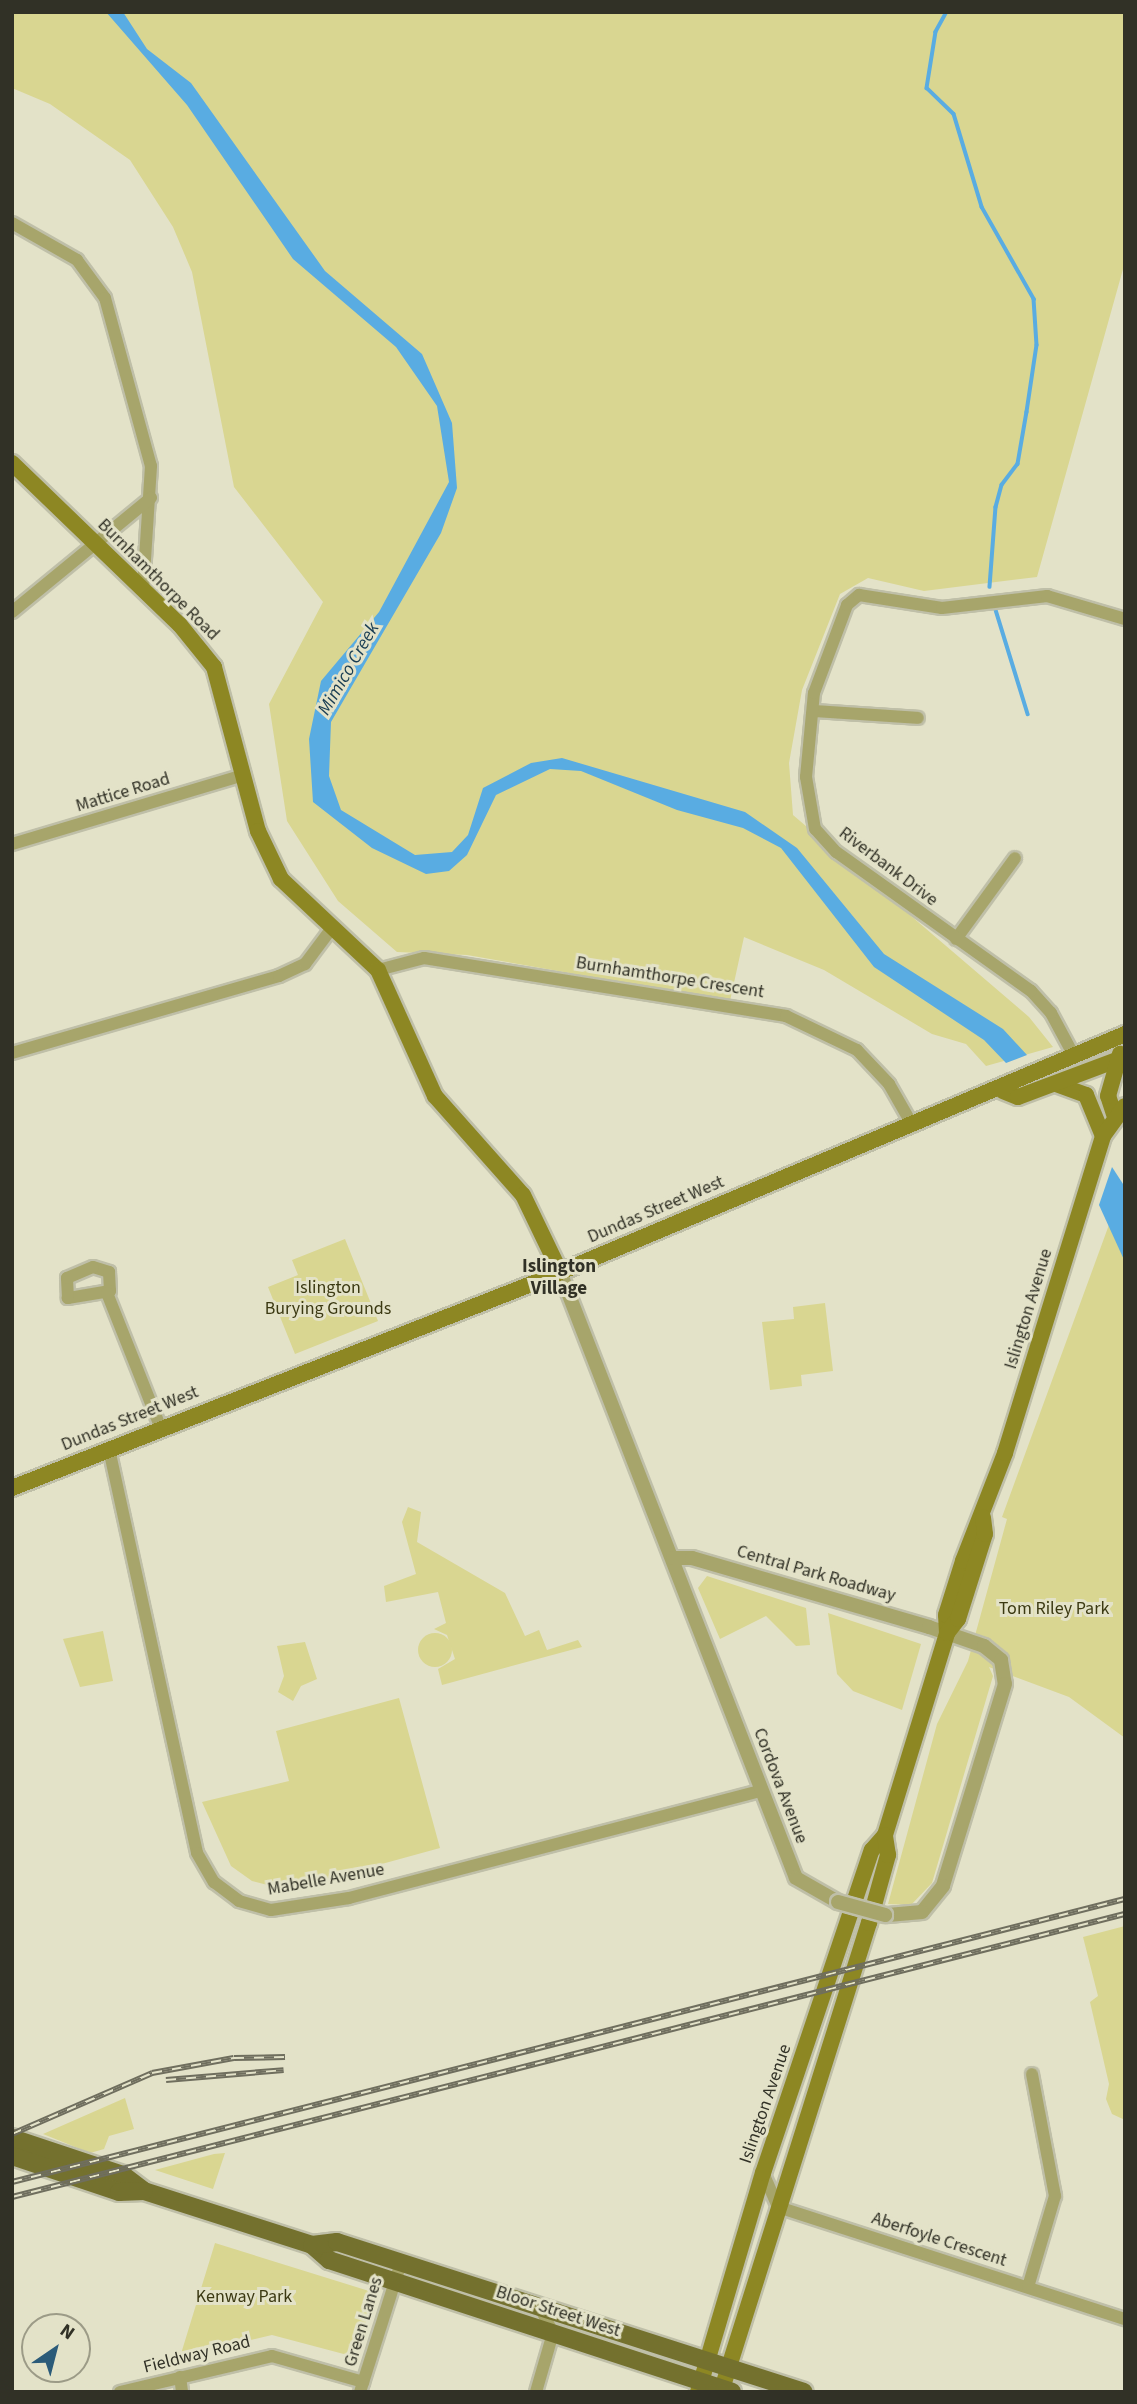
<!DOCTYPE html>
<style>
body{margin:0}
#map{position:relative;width:1137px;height:2404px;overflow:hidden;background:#e3e2c8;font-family:"Source Sans 3",sans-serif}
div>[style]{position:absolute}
.green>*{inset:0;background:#d9d691}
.round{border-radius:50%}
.water>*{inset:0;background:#59ace2}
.stream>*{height:3.5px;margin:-1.75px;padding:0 1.75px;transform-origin:1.75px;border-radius:1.75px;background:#59ace2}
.roads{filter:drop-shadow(2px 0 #bfbfa8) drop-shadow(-2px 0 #bfbfa8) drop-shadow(0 2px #bfbfa8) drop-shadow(0 -2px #bfbfa8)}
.minor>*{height:12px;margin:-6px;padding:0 6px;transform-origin:6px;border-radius:6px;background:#a7a56b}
.tertiary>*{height:14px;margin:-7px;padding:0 7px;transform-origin:7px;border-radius:7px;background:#a7a56b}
.secondary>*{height:16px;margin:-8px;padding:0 8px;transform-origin:8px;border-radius:8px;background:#8d8723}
.primary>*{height:18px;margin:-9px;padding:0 9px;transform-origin:9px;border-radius:9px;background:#74712e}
.rail>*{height:6px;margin-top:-3px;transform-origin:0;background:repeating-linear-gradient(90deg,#e3e2c8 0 10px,#6f6e5e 0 20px);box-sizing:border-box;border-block:2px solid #6f6e5e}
.bridges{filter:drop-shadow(2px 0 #bfbfa8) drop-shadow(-2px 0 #bfbfa8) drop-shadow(0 2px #bfbfa8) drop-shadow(0 -2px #bfbfa8)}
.tertiary-bridge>*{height:14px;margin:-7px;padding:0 7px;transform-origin:7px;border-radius:7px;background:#a7a56b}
span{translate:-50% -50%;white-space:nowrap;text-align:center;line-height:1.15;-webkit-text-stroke:6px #e3e2c8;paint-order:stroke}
.street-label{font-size:18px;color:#313126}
.park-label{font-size:18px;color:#3b3912}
.water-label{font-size:19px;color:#183c52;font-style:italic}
.neighbourhood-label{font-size:19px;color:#313126;font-weight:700}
.frame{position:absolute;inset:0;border:14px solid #313126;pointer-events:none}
.north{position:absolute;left:21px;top:2313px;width:70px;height:70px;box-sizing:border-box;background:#e3e2c8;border:2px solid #9c9b87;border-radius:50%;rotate:35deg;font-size:19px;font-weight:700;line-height:28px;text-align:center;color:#313126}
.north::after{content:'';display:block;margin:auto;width:24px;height:32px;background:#2b5b79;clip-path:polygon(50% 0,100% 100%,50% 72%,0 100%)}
</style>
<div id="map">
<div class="green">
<div style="clip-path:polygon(12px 12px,1125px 12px,1125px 262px,1037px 577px,924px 591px,868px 578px,840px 594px,802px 690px,789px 763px,793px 815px,1029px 1017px,1053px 1047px,986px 1066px,966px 1044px,932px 1034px,824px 970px,744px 937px,730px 1001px,467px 955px,397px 952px,338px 901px,287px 821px,269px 704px,323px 602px,234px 487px,192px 272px,173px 227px,130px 160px,50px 104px,12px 88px)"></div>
<div style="clip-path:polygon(1125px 1181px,1125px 1738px,1069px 1697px,989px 1667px,993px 1676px,932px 1883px,911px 1905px,888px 1904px,937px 1724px,968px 1661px,1007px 1519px,1002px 1517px)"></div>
<div style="clip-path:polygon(345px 1239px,378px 1321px,295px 1354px,268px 1287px,298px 1275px,292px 1260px)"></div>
<div style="clip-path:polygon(825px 1303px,833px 1371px,801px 1375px,802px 1386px,770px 1390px,762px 1322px,794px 1319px,793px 1307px)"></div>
<div style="clip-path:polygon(408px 1507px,421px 1512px,417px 1542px,505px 1593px,525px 1636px,539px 1630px,547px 1650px,578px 1640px,582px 1647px,442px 1685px,438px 1669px,455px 1659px,447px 1635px,434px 1629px,446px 1623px,438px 1592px,386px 1602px,384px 1586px,416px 1574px,402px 1522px)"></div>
<div style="clip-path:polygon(707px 1576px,806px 1608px,810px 1645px,796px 1646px,766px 1616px,720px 1639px,698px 1588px)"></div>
<div style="clip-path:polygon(828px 1613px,921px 1644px,902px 1710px,853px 1691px,837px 1674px)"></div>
<div style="clip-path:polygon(103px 1631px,113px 1681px,80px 1687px,63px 1639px)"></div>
<div class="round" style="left:418px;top:1633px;width:34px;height:34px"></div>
<div style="clip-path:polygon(305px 1642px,317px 1679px,301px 1686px,293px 1701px,278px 1692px,284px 1676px,277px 1646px)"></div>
<div style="clip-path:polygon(399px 1698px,440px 1848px,287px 1890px,252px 1881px,231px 1866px,202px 1802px,289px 1781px,276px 1731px)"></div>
<div style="clip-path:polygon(1125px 1926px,1125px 2120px,1112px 2114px,1106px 2099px,1109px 2084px,1090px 2002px,1098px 1996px,1083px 1937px)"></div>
<div style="clip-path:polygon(125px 2098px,134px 2129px,109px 2136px,104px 2149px,90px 2153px,43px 2134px)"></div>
<div style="clip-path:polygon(225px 2153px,213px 2189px,155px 2170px,214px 2154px)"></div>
<div style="clip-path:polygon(215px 2243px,369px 2291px,373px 2299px,355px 2357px,272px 2335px,180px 2357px)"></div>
</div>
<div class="water">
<div style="clip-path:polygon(106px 12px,123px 12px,147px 49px,191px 83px,325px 271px,422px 354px,452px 423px,457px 488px,441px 533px,331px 722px,329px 776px,341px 810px,415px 855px,452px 852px,468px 835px,483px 788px,531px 763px,562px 758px,745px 812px,797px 848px,884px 954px,1003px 1029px,1027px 1055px,1006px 1063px,984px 1040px,874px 967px,781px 848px,743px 828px,677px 810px,581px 771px,550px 769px,496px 795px,467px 855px,449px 871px,426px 874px,372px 848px,313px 802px,309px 739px,321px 681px,379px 612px,449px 482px,437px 406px,396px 347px,293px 259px,187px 105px)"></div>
<div style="clip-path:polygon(1112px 1167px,1125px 1187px,1125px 1262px,1099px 1205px)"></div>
</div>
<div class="stream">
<div style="left:947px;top:12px;width:23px;rotate:119deg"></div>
<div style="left:936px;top:32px;width:57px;rotate:99.1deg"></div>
<div style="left:927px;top:88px;width:37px;rotate:44deg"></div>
<div style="left:954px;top:114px;width:97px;rotate:73.2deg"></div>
<div style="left:982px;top:207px;width:106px;rotate:60.5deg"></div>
<div style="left:1034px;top:299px;width:46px;rotate:86.3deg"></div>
<div style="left:1037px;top:345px;width:68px;rotate:98.5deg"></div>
<div style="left:1027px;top:412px;width:53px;rotate:99.8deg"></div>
<div style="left:1018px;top:464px;width:26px;rotate:127deg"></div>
<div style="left:1002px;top:485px;width:23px;rotate:105deg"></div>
<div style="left:996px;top:507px;width:80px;rotate:94.3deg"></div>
<div style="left:996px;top:610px;width:109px;rotate:72.9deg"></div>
</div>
<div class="roads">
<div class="minor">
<div style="left:12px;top:223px;width:75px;rotate:29.6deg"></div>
<div style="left:77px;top:260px;width:47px;rotate:53.6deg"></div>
<div style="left:105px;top:298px;width:174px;rotate:74.7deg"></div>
<div style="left:151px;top:466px;width:124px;rotate:93.7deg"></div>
<div style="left:12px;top:612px;width:180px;rotate:-39.4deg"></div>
<div style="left:813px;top:711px;width:105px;rotate:3.8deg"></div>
<div style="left:12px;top:844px;width:241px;rotate:-16.6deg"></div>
<div style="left:956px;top:939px;width:100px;rotate:-53.9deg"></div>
<div style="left:378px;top:970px;width:48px;rotate:-14.6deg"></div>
<div style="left:424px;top:958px;width:367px;rotate:9.1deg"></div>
<div style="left:786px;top:1016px;width:79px;rotate:25.6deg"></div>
<div style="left:857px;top:1050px;width:47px;rotate:46.7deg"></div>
<div style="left:889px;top:1084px;width:48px;rotate:60.3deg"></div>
<div style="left:12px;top:1053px;width:278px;rotate:-16.1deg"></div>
<div style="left:279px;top:976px;width:29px;rotate:-25deg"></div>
<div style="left:305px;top:964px;width:45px;rotate:-53.1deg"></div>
<div style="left:1073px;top:1054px;width:47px;rotate:-118.2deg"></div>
<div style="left:1051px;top:1013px;width:30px;rotate:-132deg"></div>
<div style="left:1031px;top:991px;width:239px;rotate:-144.5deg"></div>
<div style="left:836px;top:852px;width:31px;rotate:-132deg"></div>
<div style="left:815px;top:829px;width:53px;rotate:-99.8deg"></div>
<div style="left:806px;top:777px;width:84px;rotate:-84.6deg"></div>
<div style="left:814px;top:693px;width:94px;rotate:-69.4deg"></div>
<div style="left:847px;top:605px;width:16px;rotate:-40deg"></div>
<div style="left:859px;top:595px;width:84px;rotate:8.9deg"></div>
<div style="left:942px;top:608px;width:106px;rotate:-6.5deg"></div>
<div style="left:1047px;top:596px;width:81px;rotate:16.4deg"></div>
<div style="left:93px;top:1267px;width:17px;rotate:17deg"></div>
<div style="left:109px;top:1272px;width:19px;rotate:87deg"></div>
<div style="left:110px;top:1291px;width:43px;rotate:170.5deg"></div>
<div style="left:68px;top:1298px;width:20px;rotate:-93deg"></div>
<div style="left:67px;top:1278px;width:28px;rotate:-23deg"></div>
<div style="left:107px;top:1293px;width:143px;rotate:68.3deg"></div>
<div style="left:109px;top:1449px;width:413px;rotate:77.7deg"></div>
<div style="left:197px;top:1853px;width:34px;rotate:60deg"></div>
<div style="left:214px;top:1882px;width:31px;rotate:37deg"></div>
<div style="left:239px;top:1901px;width:33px;rotate:16deg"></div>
<div style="left:271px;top:1910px;width:79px;rotate:-8.7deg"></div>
<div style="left:349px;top:1898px;width:426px;rotate:-14.6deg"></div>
<div style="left:763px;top:2173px;width:37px;rotate:66deg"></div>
<div style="left:778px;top:2207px;width:365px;rotate:17.9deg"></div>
<div style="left:1028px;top:2287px;width:95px;rotate:-73.5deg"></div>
<div style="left:1055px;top:2196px;width:124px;rotate:-100.7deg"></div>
<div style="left:180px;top:2377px;width:15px;rotate:82deg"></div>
<div style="left:120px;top:2392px;width:156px;rotate:-13.3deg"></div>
<div style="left:272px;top:2356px;width:95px;rotate:15.9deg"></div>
<div style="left:360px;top:2392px;width:135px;rotate:-72.4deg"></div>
<div style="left:536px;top:2392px;width:61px;rotate:-73.9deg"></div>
<div style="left:553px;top:2333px;width:31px;rotate:-117deg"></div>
</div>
<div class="tertiary">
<div style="left:560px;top:1272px;width:650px;rotate:68.72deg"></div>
<div style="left:796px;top:1878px;width:48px;rotate:29.7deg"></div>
<div style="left:673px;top:1558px;width:19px"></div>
<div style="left:692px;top:1558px;width:247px;rotate:16.2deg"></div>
<div style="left:929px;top:1627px;width:58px;rotate:19.1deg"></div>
<div style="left:984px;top:1646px;width:22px;rotate:39deg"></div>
<div style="left:1001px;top:1660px;width:24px;rotate:81deg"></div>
<div style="left:1005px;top:1684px;width:211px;rotate:107.1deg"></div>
<div style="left:943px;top:1886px;width:33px;rotate:129deg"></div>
<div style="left:922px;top:1912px;width:37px;rotate:175deg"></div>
</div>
<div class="secondary">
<div style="left:12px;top:463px;width:233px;rotate:44deg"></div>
<div style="left:180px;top:625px;width:54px;rotate:51deg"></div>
<div style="left:214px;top:667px;width:170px;rotate:75deg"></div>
<div style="left:258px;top:831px;width:53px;rotate:64.4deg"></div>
<div style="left:281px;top:879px;width:133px;rotate:43.2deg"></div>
<div style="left:378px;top:970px;width:138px;rotate:65.7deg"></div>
<div style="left:435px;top:1096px;width:132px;rotate:48.4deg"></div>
<div style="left:523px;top:1195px;width:85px;rotate:64.3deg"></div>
<div style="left:1056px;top:1084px;width:32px;rotate:20deg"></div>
<div style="left:1086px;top:1095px;width:44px;rotate:67.5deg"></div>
<div style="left:1003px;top:1091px;width:16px;rotate:22deg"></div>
<div style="left:1018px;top:1097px;width:114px;rotate:-20.5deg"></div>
<div style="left:1114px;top:1114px;width:19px;rotate:-108deg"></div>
<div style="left:1108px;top:1096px;width:44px;rotate:-74.1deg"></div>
<div style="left:12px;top:1488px;width:572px;rotate:-21.45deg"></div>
<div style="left:544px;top:1279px;width:631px;rotate:-22.86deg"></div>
<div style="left:947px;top:1633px;width:18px;rotate:-93deg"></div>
<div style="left:946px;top:1615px;width:57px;rotate:-72.5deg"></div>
<div style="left:963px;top:1561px;width:116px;rotate:-68.7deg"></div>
<div style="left:1005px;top:1453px;width:332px;rotate:-72.8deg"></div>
<div style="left:1103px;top:1136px;width:37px;rotate:-54deg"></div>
<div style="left:698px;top:2392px;width:228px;rotate:-73.5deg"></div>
<div style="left:763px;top:2173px;width:341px;rotate:-71.4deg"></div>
<div style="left:872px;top:1850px;width:20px;rotate:-49deg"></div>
<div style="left:885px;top:1835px;width:211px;rotate:-72.9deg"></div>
<div style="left:947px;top:1633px;width:18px;rotate:-52deg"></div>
<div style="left:958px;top:1619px;width:89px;rotate:-72.4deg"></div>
<div style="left:985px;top:1534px;width:17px;rotate:-97deg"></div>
<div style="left:721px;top:2392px;width:492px;rotate:-72.5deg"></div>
<div style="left:869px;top:1923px;width:71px;rotate:-74.4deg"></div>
<div style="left:888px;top:1855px;width:20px;rotate:-99deg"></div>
</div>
<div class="primary">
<div style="left:12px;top:2138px;width:117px;rotate:18.4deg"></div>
<div style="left:123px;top:2175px;width:26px;rotate:37deg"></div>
<div style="left:144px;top:2191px;width:176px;rotate:17.8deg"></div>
<div style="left:312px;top:2245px;width:23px;rotate:41deg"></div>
<div style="left:329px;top:2260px;width:424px;rotate:18.1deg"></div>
<div style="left:12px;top:2156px;width:113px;rotate:18.6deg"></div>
<div style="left:119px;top:2192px;width:25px;rotate:-2deg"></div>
<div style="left:312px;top:2245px;width:25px;rotate:-7deg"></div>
<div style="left:337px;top:2242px;width:490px;rotate:17.8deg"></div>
</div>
</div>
<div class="rail">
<div style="left:166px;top:2080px;width:118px;rotate:-4.8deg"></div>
<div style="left:12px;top:2134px;width:153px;rotate:-23.5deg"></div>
<div style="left:152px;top:2073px;width:83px;rotate:-10.4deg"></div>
<div style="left:234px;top:2058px;width:51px;rotate:-1.1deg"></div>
<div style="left:12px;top:2182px;width:1148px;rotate:-14.27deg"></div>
<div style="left:12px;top:2197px;width:1148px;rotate:-14.27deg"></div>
</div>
<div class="bridges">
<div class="tertiary-bridge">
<div style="left:838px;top:1902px;width:49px;rotate:15.5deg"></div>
</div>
</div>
<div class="street-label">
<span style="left:158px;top:580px;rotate:45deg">Burnhamthorpe Road</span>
<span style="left:123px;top:793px;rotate:-17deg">Mattice Road</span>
<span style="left:888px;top:867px;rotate:37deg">Riverbank Drive</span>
<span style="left:670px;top:978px;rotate:9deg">Burnhamthorpe Crescent</span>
<span style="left:656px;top:1210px;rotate:-23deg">Dundas Street West</span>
<span style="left:1029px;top:1309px;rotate:-73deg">Islington Avenue</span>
<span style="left:130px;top:1419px;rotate:-22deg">Dundas Street West</span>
<span style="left:816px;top:1574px;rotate:16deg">Central Park Roadway</span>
<span style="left:780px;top:1786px;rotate:69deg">Cordova Avenue</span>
<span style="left:326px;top:1880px;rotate:-10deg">Mabelle Avenue</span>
<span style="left:766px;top:2104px;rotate:-71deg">Islington Avenue</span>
<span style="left:939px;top:2240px;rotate:18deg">Aberfoyle Crescent</span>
<span style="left:558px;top:2312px;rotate:18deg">Bloor Street West</span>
<span style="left:364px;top:2322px;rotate:-73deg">Green Lanes</span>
<span style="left:197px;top:2355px;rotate:-14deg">Fieldway Road</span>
</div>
<div class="park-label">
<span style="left:328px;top:1299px">Islington<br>Burying Grounds</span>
<span style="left:1054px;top:1609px">Tom Riley Park</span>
<span style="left:244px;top:2297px">Kenway Park</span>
</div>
<div class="water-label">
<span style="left:349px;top:669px;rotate:-60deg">Mimico Creek</span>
</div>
<div class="neighbourhood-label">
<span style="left:559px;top:1278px">Islington<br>Village</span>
</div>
<div class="frame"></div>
<div class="north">N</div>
</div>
